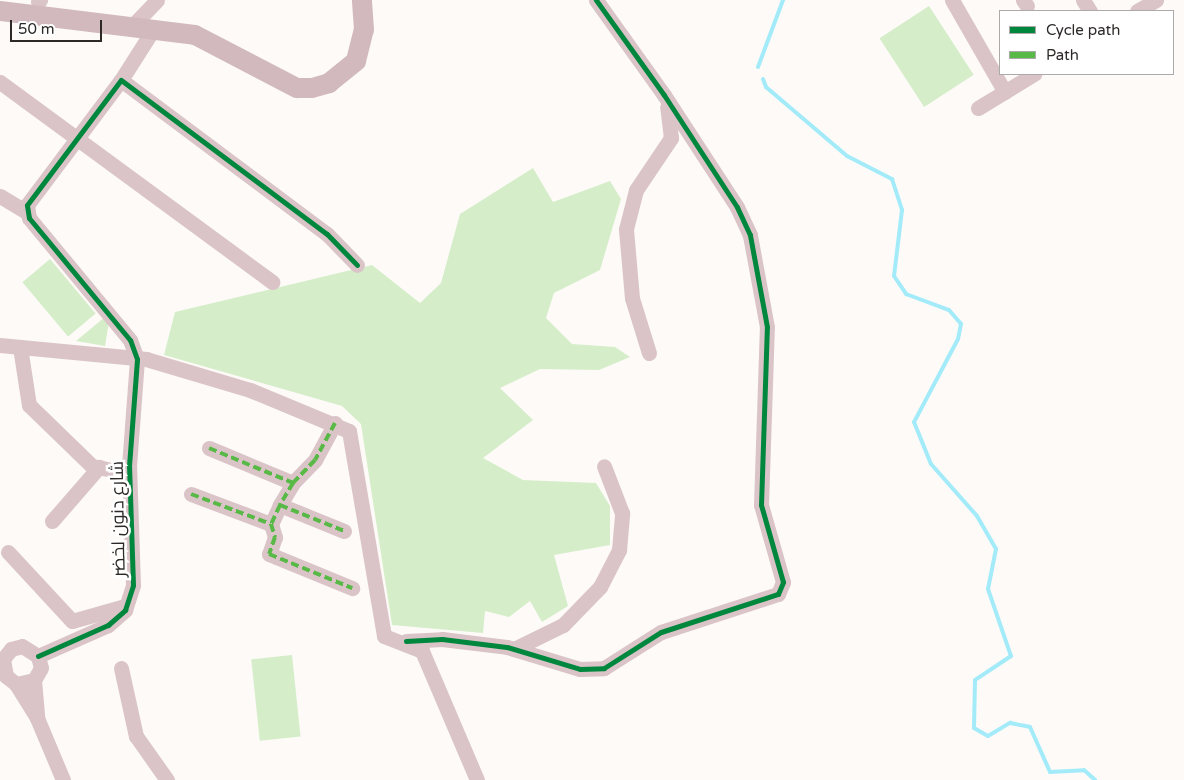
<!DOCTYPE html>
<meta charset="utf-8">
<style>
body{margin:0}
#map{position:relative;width:1184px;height:780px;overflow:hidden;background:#fdfaf8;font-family:"Varela Round",Cairo,sans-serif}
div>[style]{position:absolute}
.green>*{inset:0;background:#d5eec9;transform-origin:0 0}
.stream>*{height:4px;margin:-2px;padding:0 2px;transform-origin:2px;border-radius:2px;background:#a3ebf9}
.minor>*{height:15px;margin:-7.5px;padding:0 7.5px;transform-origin:7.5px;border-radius:7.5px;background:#dac4c8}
.secondary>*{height:20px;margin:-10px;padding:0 10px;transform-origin:10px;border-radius:10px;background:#d2b9be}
.quiet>*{height:4px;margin-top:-2px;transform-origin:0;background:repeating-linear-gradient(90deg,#58b947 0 8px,transparent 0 12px)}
.cycleway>*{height:5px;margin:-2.5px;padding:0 2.5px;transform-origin:2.5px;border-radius:2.5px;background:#00873e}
span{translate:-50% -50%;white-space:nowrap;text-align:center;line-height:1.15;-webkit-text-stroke:5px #fff;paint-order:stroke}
.street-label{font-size:18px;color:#2c2928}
.legend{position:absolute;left:999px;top:10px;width:175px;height:65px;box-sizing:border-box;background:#fff;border:1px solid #aba9a9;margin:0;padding:6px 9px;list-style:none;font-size:15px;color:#2c2928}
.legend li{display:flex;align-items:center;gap:10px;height:25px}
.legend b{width:25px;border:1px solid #aba9a9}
.scale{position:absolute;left:10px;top:20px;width:92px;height:22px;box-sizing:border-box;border:2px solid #2c2928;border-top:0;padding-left:6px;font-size:15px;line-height:18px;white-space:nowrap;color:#2c2928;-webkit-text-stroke:4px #fff;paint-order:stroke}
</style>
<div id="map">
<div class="green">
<div style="left:929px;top:6px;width:82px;height:59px;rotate:57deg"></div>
<div style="clip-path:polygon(533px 168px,553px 202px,610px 181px,621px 199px,600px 270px,554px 293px,546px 318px,572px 344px,615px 347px,630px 357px,599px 370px,540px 369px,500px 388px,533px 420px,483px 458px,523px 480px,596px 483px,610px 506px,610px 545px,554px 555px,568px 606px,542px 622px,530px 601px,509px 617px,485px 611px,483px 633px,392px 625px,361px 424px,342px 406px,164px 355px,175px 312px,372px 265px,420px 303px,441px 283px,460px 214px)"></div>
<div style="left:50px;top:259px;width:71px;height:36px;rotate:50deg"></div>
<div style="clip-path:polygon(105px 317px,109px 322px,105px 346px,76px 341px)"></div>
<div style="left:292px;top:655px;width:82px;height:41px;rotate:84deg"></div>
</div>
<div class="stream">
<div style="left:758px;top:67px;width:72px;rotate:-69.5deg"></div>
<div style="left:763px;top:79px;width:9px;rotate:69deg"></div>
<div style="left:766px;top:87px;width:106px;rotate:40.4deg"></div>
<div style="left:847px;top:156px;width:51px;rotate:27.1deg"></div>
<div style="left:892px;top:179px;width:33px;rotate:72deg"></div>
<div style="left:902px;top:210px;width:66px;rotate:96.9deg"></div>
<div style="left:894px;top:276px;width:22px;rotate:56deg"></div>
<div style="left:906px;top:294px;width:46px;rotate:20.4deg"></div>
<div style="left:949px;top:310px;width:18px;rotate:49deg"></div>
<div style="left:961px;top:324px;width:15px;rotate:101deg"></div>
<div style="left:958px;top:339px;width:94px;rotate:117.9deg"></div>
<div style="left:914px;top:422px;width:45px;rotate:68deg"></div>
<div style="left:931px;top:464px;width:69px;rotate:48.5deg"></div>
<div style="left:977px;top:516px;width:38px;rotate:60deg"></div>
<div style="left:996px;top:549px;width:41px;rotate:101.3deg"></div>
<div style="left:988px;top:589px;width:71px;rotate:71.1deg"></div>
<div style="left:1011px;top:656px;width:43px;rotate:146.3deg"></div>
<div style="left:975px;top:680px;width:48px;rotate:91.2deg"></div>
<div style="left:974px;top:728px;width:16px;rotate:30deg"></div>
<div style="left:988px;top:736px;width:26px;rotate:-31deg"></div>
<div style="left:1010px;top:723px;width:20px;rotate:11deg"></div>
<div style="left:1030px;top:727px;width:49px;rotate:66deg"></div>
<div style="left:1050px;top:772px;width:34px;rotate:-3deg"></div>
<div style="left:1084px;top:770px;width:15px;rotate:42deg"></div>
</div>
<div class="minor">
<div style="left:952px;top:0;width:106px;rotate:60.1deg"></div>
<div style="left:1023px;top:0;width:7px;rotate:56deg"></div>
<div style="left:1083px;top:0;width:13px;rotate:58deg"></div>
<div style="left:38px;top:2px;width:3px;rotate:-45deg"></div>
<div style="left:1137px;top:11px;width:22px;rotate:-30deg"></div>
<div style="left:134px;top:24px;width:33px;rotate:-46deg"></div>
<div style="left:121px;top:80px;width:62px;rotate:-57.6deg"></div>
<div style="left:0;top:82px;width:338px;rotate:36.3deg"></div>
<div style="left:978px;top:108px;width:66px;rotate:-31.3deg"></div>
<div style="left:0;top:196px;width:31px;rotate:31deg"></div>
<div style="left:0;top:345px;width:147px;rotate:5.5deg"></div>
<div style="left:146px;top:359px;width:109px;rotate:16.6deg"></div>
<div style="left:250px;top:390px;width:107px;rotate:22.5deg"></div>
<div style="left:349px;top:431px;width:208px;rotate:80.3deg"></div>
<div style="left:384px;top:636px;width:41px;rotate:21.5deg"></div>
<div style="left:422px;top:651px;width:140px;rotate:66.9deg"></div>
<div style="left:20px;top:347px;width:59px;rotate:81.2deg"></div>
<div style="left:29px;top:405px;width:88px;rotate:44.1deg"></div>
<div style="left:92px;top:466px;width:38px;rotate:11deg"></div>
<div style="left:649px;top:353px;width:58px;rotate:-107.2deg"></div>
<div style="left:632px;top:298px;width:69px;rotate:-95deg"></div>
<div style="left:626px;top:229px;width:40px;rotate:-75.6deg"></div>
<div style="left:636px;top:190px;width:63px;rotate:-56.1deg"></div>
<div style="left:671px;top:138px;width:31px;rotate:-97deg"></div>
<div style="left:335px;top:423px;width:42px;rotate:118.4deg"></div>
<div style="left:315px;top:460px;width:32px;rotate:134deg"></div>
<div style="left:293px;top:483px;width:26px;rotate:121deg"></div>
<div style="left:280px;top:505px;width:21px;rotate:115deg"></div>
<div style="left:271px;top:524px;width:14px;rotate:73deg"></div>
<div style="left:275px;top:537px;width:18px;rotate:109deg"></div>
<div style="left:269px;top:554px;width:90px;rotate:22.3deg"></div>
<div style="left:209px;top:448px;width:91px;rotate:22.6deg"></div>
<div style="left:191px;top:494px;width:85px;rotate:20.6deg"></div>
<div style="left:280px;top:505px;width:69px;rotate:22.1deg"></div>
<div style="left:52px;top:521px;width:72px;rotate:-49deg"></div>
<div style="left:8px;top:552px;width:94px;rotate:47.2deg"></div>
<div style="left:72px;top:621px;width:55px;rotate:-15.8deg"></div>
<div style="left:406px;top:641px;width:36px;rotate:-3deg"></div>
<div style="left:442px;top:639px;width:65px;rotate:7deg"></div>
<div style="left:507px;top:647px;width:76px;rotate:16.8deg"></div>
<div style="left:580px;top:669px;width:24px;rotate:-2deg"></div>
<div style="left:604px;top:668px;width:67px;rotate:-32.3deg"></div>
<div style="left:661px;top:632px;width:123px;rotate:-18deg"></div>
<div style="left:778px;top:594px;width:13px;rotate:-67deg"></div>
<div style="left:783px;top:582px;width:80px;rotate:-105.9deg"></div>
<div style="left:761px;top:505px;width:178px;rotate:-88.1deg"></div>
<div style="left:767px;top:327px;width:94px;rotate:-100.5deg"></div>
<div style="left:750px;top:235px;width:31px;rotate:-115deg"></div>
<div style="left:737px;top:207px;width:134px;rotate:-123.1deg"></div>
<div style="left:664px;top:95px;width:117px;rotate:-125.6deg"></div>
<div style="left:514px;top:649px;width:55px;rotate:-26.1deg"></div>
<div style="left:563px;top:625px;width:53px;rotate:-45.8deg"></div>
<div style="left:600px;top:587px;width:42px;rotate:-62.8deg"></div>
<div style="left:619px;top:550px;width:37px;rotate:-85deg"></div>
<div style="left:622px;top:513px;width:50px;rotate:-111deg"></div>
<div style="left:38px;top:656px;width:77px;rotate:-23.9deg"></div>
<div style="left:108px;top:625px;width:23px;rotate:-41deg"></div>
<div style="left:125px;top:610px;width:26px;rotate:-72deg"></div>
<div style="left:133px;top:585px;width:119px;rotate:-91.9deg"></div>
<div style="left:129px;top:466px;width:107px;rotate:-85.7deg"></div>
<div style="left:137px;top:359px;width:20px;rotate:-110deg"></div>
<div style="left:130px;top:340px;width:158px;rotate:-129.6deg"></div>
<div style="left:29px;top:218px;width:13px;rotate:-99deg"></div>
<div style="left:27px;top:205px;width:156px;rotate:-53.1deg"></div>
<div style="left:121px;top:80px;width:257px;rotate:36.8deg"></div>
<div style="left:327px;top:234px;width:43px;rotate:45.9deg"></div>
<div style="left:121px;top:668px;width:70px;rotate:77.6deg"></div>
<div style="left:136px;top:736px;width:54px;rotate:54.8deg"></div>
<div style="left:34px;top:680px;width:18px;rotate:167deg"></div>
<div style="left:16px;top:684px;width:13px;rotate:-141deg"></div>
<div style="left:6px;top:676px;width:17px;rotate:-100deg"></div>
<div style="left:3px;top:659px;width:13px;rotate:-51deg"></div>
<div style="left:11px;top:649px;width:11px;rotate:-15deg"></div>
<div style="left:22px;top:646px;width:19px;rotate:32deg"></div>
<div style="left:38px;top:656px;width:12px;rotate:76deg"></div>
<div style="left:41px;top:668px;width:14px;rotate:120deg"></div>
<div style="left:34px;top:680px;width:38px;rotate:85deg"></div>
<div style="left:16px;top:684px;width:40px;rotate:58deg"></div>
<div style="left:37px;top:718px;width:67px;rotate:67.2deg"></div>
</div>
<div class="secondary">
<div style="left:0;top:11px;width:196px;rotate:7deg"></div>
<div style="left:195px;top:35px;width:115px;rotate:27.5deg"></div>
<div style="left:297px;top:88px;width:15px"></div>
<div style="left:312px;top:88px;width:18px;rotate:-16deg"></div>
<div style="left:329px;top:83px;width:35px;rotate:-39deg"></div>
<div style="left:356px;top:61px;width:32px;rotate:-76deg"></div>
<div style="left:364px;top:30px;width:30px;rotate:-94deg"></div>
</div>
<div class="quiet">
<div style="left:335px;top:423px;width:42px;rotate:118.4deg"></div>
<div style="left:315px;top:460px;width:32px;rotate:134deg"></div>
<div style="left:293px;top:483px;width:26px;rotate:121deg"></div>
<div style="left:280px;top:505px;width:21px;rotate:115deg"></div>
<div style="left:271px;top:524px;width:14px;rotate:73deg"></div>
<div style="left:275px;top:537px;width:18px;rotate:109deg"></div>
<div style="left:269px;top:554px;width:90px;rotate:22.3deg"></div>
<div style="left:209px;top:448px;width:91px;rotate:22.6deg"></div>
<div style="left:191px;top:494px;width:85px;rotate:20.6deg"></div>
<div style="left:280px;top:505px;width:69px;rotate:22.1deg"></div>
</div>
<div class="cycleway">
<div style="left:406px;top:641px;width:36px;rotate:-3deg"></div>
<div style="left:442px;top:639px;width:65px;rotate:7deg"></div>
<div style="left:507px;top:647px;width:76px;rotate:16.8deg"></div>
<div style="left:580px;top:669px;width:24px;rotate:-2deg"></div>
<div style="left:604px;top:668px;width:67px;rotate:-32.3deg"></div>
<div style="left:661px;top:632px;width:123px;rotate:-18deg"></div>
<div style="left:778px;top:594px;width:13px;rotate:-67deg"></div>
<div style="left:783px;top:582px;width:80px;rotate:-105.9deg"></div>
<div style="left:761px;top:505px;width:178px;rotate:-88.1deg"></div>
<div style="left:767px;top:327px;width:94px;rotate:-100.5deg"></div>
<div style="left:750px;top:235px;width:31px;rotate:-115deg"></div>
<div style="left:737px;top:207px;width:134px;rotate:-123.1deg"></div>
<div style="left:664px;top:95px;width:117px;rotate:-125.6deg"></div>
<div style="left:38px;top:656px;width:77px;rotate:-23.9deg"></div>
<div style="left:108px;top:625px;width:23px;rotate:-41deg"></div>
<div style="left:125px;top:610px;width:26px;rotate:-72deg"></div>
<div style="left:133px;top:585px;width:119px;rotate:-91.9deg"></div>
<div style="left:129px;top:466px;width:107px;rotate:-85.7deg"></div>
<div style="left:137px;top:359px;width:20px;rotate:-110deg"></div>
<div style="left:130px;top:340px;width:158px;rotate:-129.6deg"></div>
<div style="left:29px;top:218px;width:13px;rotate:-99deg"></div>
<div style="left:27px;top:205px;width:156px;rotate:-53.1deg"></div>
<div style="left:121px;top:80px;width:257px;rotate:36.8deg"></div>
<div style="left:327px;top:234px;width:43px;rotate:45.9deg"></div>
</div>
<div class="street-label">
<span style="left:118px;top:519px;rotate:-91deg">شارع دنون لخضر</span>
</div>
<ul class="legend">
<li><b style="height:6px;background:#00873e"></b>Cycle path</li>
<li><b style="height:6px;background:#58b947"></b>Path</li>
</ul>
<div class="scale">50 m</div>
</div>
